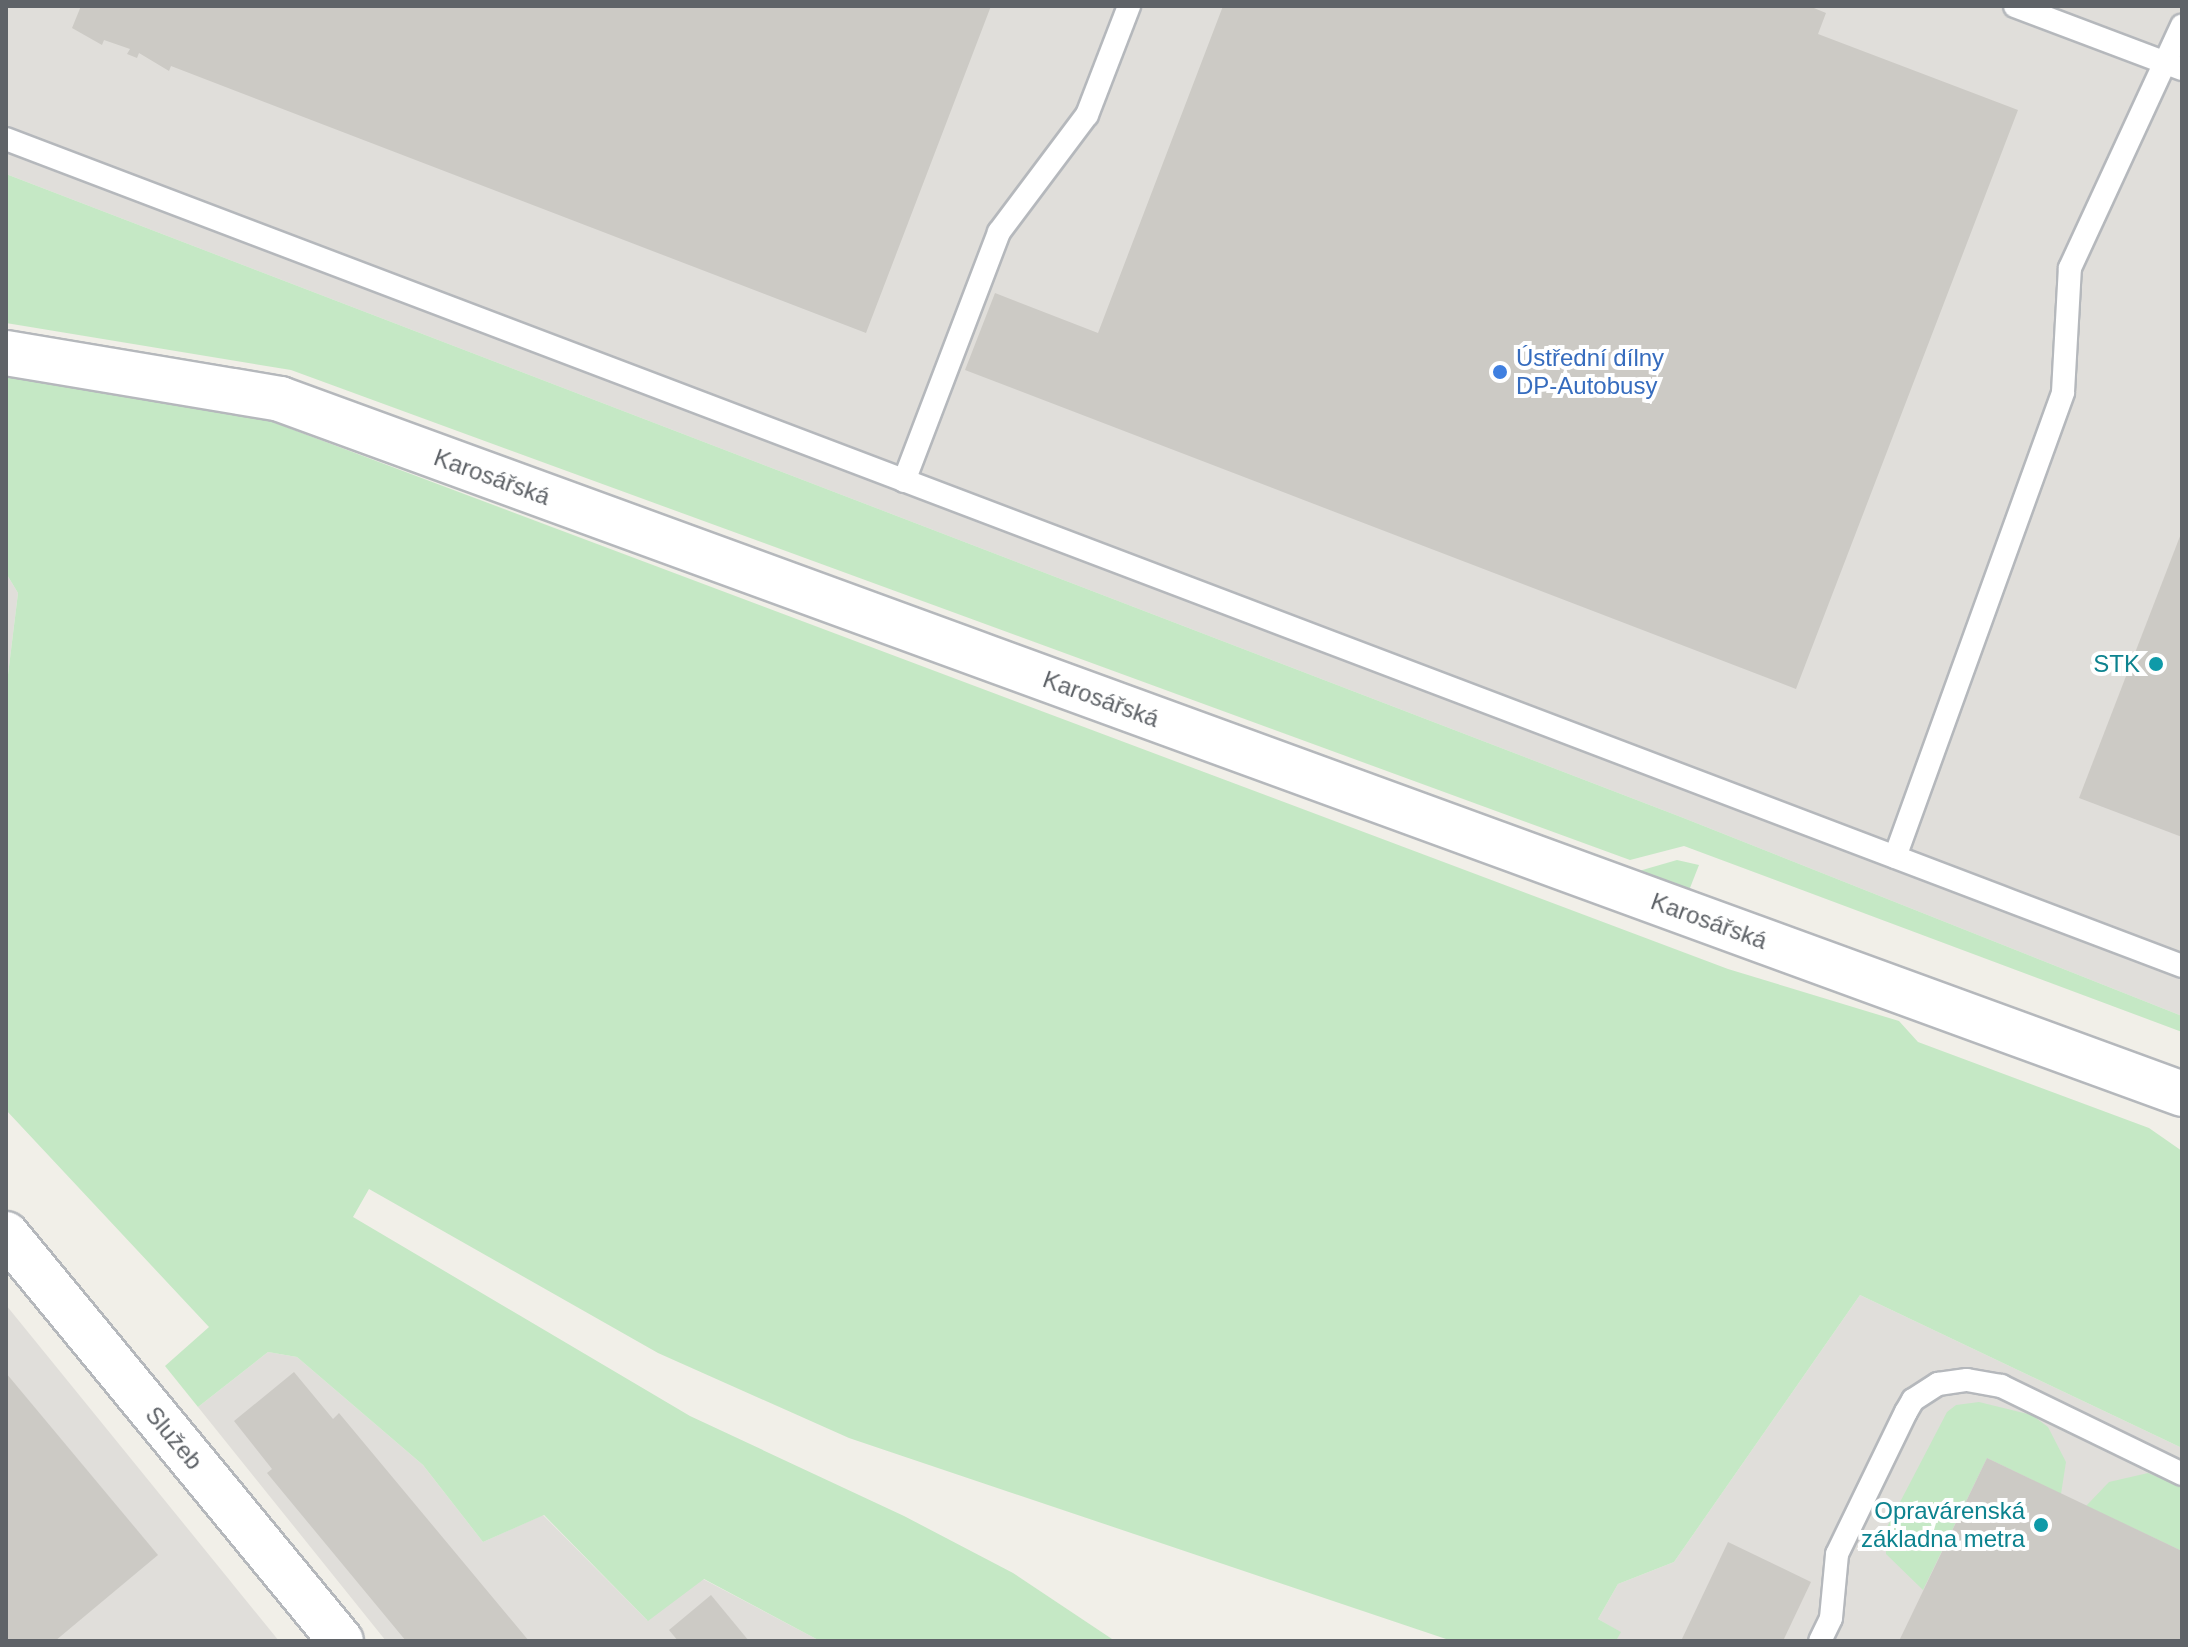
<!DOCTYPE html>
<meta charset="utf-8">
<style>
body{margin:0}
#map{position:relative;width:2188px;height:1647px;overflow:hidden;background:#f1efe8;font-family:Helvetica,sans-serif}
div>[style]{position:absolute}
.industrial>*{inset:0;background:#e0deda}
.green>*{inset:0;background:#c5e8c5}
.building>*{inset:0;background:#cccac5}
.roads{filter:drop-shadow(2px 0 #b5b8bc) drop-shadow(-2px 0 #b5b8bc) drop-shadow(0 2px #b5b8bc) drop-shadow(0 -2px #b5b8bc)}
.service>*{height:22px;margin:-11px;padding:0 11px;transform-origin:11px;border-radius:11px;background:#fff}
.minor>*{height:44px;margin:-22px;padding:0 22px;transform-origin:22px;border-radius:22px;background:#fff}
.dots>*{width:22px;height:22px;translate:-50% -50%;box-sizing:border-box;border:4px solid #fff;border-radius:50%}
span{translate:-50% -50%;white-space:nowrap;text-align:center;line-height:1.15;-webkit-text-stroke:8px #fff;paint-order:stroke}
.shop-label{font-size:24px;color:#366cbe}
.left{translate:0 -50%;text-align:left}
.street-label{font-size:24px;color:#5f6368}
.culture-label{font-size:24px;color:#0d838f}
.right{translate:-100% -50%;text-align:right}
.frame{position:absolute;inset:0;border:8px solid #5f6368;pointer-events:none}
</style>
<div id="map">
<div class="industrial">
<div style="clip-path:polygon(6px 6px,2182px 6px,2182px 1016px,1681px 817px,6px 174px)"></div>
<div style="clip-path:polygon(6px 573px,18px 593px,6px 691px)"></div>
<div style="clip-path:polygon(1860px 1295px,2182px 1448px,2182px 1641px,1616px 1641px,1620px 1632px,1598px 1619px,1618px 1584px,1674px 1562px)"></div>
<div style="clip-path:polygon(6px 1305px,279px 1641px,6px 1641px)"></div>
<div style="clip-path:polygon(268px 1352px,297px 1357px,423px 1465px,483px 1542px,543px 1515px,647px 1620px,703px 1579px,820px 1641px,386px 1641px,198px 1407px)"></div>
</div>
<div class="green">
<div style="clip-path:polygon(6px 174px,1681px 817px,2182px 1016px,2182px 1032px,1684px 846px,1630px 860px,291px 370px,6px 323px)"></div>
<div style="clip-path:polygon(6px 374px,270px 421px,1728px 969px,1899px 1021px,1918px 1042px,2149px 1128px,2182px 1151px,2182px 1448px,1860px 1295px,1674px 1562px,1618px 1584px,1598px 1619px,1621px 1632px,1616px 1641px,1452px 1641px,849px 1438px,658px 1353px,369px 1189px,353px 1217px,690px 1416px,904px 1516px,1013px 1573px,1115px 1641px,820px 1641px,704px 1579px,648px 1621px,544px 1515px,483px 1542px,423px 1465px,297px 1357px,268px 1352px,198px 1407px,165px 1366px,209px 1327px,6px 1110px,6px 691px,18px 593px,6px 573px)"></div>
<div style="clip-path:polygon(1677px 860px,1699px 865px,1688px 893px,1632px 873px)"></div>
<div style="clip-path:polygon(1979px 1402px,2032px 1415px,2048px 1427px,2066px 1462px,2061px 1494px,1987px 1458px,1923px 1590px,1886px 1554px,1886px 1529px,1947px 1412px,1956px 1405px)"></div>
<div style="clip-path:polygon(2148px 1473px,2182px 1487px,2182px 1551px,2086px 1506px,2109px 1482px)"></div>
</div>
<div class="building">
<div style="clip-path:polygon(81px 6px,991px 6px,866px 333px,171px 66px,169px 71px,139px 53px,137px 58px,127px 54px,130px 49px,104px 40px,102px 45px,72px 28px)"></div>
<div style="clip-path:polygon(1223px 6px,1809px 6px,1826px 13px,1818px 34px,2018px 110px,1796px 689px,965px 370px,995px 293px,1098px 333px)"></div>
<div style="clip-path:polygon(2182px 531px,2182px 837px,2079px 798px)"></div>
<div style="clip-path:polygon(294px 1372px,333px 1419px,339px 1413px,529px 1641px,406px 1641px,267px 1473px,272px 1469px,234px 1421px)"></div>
<div style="clip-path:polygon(6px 1373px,158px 1555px,55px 1641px,6px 1641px)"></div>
<div style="clip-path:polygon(1987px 1458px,2182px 1551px,2182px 1641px,1899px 1641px)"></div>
<div style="clip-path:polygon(1728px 1542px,1811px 1582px,1783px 1641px,1681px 1641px)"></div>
<div style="clip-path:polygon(711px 1595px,749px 1641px,678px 1641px,669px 1630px)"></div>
</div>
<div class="roads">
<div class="service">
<div style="left:2015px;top:6px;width:178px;rotate:20.7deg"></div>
<div style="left:6px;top:139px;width:2328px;rotate:20.81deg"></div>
<div style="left:904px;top:481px;width:267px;rotate:-69.1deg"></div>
<div style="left:999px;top:232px;width:146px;rotate:-53.1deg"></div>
<div style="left:1087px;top:115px;width:117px;rotate:-68.9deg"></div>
<div style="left:1895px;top:857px;width:494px;rotate:-70.1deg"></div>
<div style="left:2063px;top:392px;width:124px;rotate:-86.8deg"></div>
<div style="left:2070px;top:268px;width:267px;rotate:-65.2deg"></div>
<div style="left:1820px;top:1641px;width:25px;rotate:-64deg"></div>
<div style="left:1831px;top:1618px;width:64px;rotate:-84.6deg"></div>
<div style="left:1837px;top:1554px;width:158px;rotate:-64.1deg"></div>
<div style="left:1906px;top:1412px;width:14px;rotate:-60deg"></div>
<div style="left:1913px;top:1400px;width:30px;rotate:-33deg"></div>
<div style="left:1938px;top:1384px;width:29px;rotate:-8deg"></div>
<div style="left:1967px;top:1380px;width:35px;rotate:10deg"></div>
<div style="left:2001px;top:1386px;width:201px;rotate:25.9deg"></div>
</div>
<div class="minor">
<div style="left:6px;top:353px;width:278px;rotate:9.5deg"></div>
<div style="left:280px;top:399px;width:2025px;rotate:20.07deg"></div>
<div style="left:6px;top:1234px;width:527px;rotate:50.54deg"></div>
</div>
</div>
<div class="dots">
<div style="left:1500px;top:372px;background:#3f7fe0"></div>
<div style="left:2156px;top:664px;background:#0f9aa8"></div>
<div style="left:2041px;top:1525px;background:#0f9aa8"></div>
</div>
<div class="shop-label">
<span class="left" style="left:1516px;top:372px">Ústřední dílny<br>DP-Autobusy</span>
</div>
<div class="street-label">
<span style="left:492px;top:477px;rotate:20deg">Karosářská</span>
<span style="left:1101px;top:699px;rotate:20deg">Karosářská</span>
<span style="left:1709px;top:921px;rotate:20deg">Karosářská</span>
<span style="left:174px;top:1438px;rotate:50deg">Služeb</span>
</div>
<div class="culture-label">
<span class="right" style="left:2140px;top:664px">STK</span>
<span class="right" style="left:2025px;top:1525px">Opravárenská<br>základna metra</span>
</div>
<div class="frame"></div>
</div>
